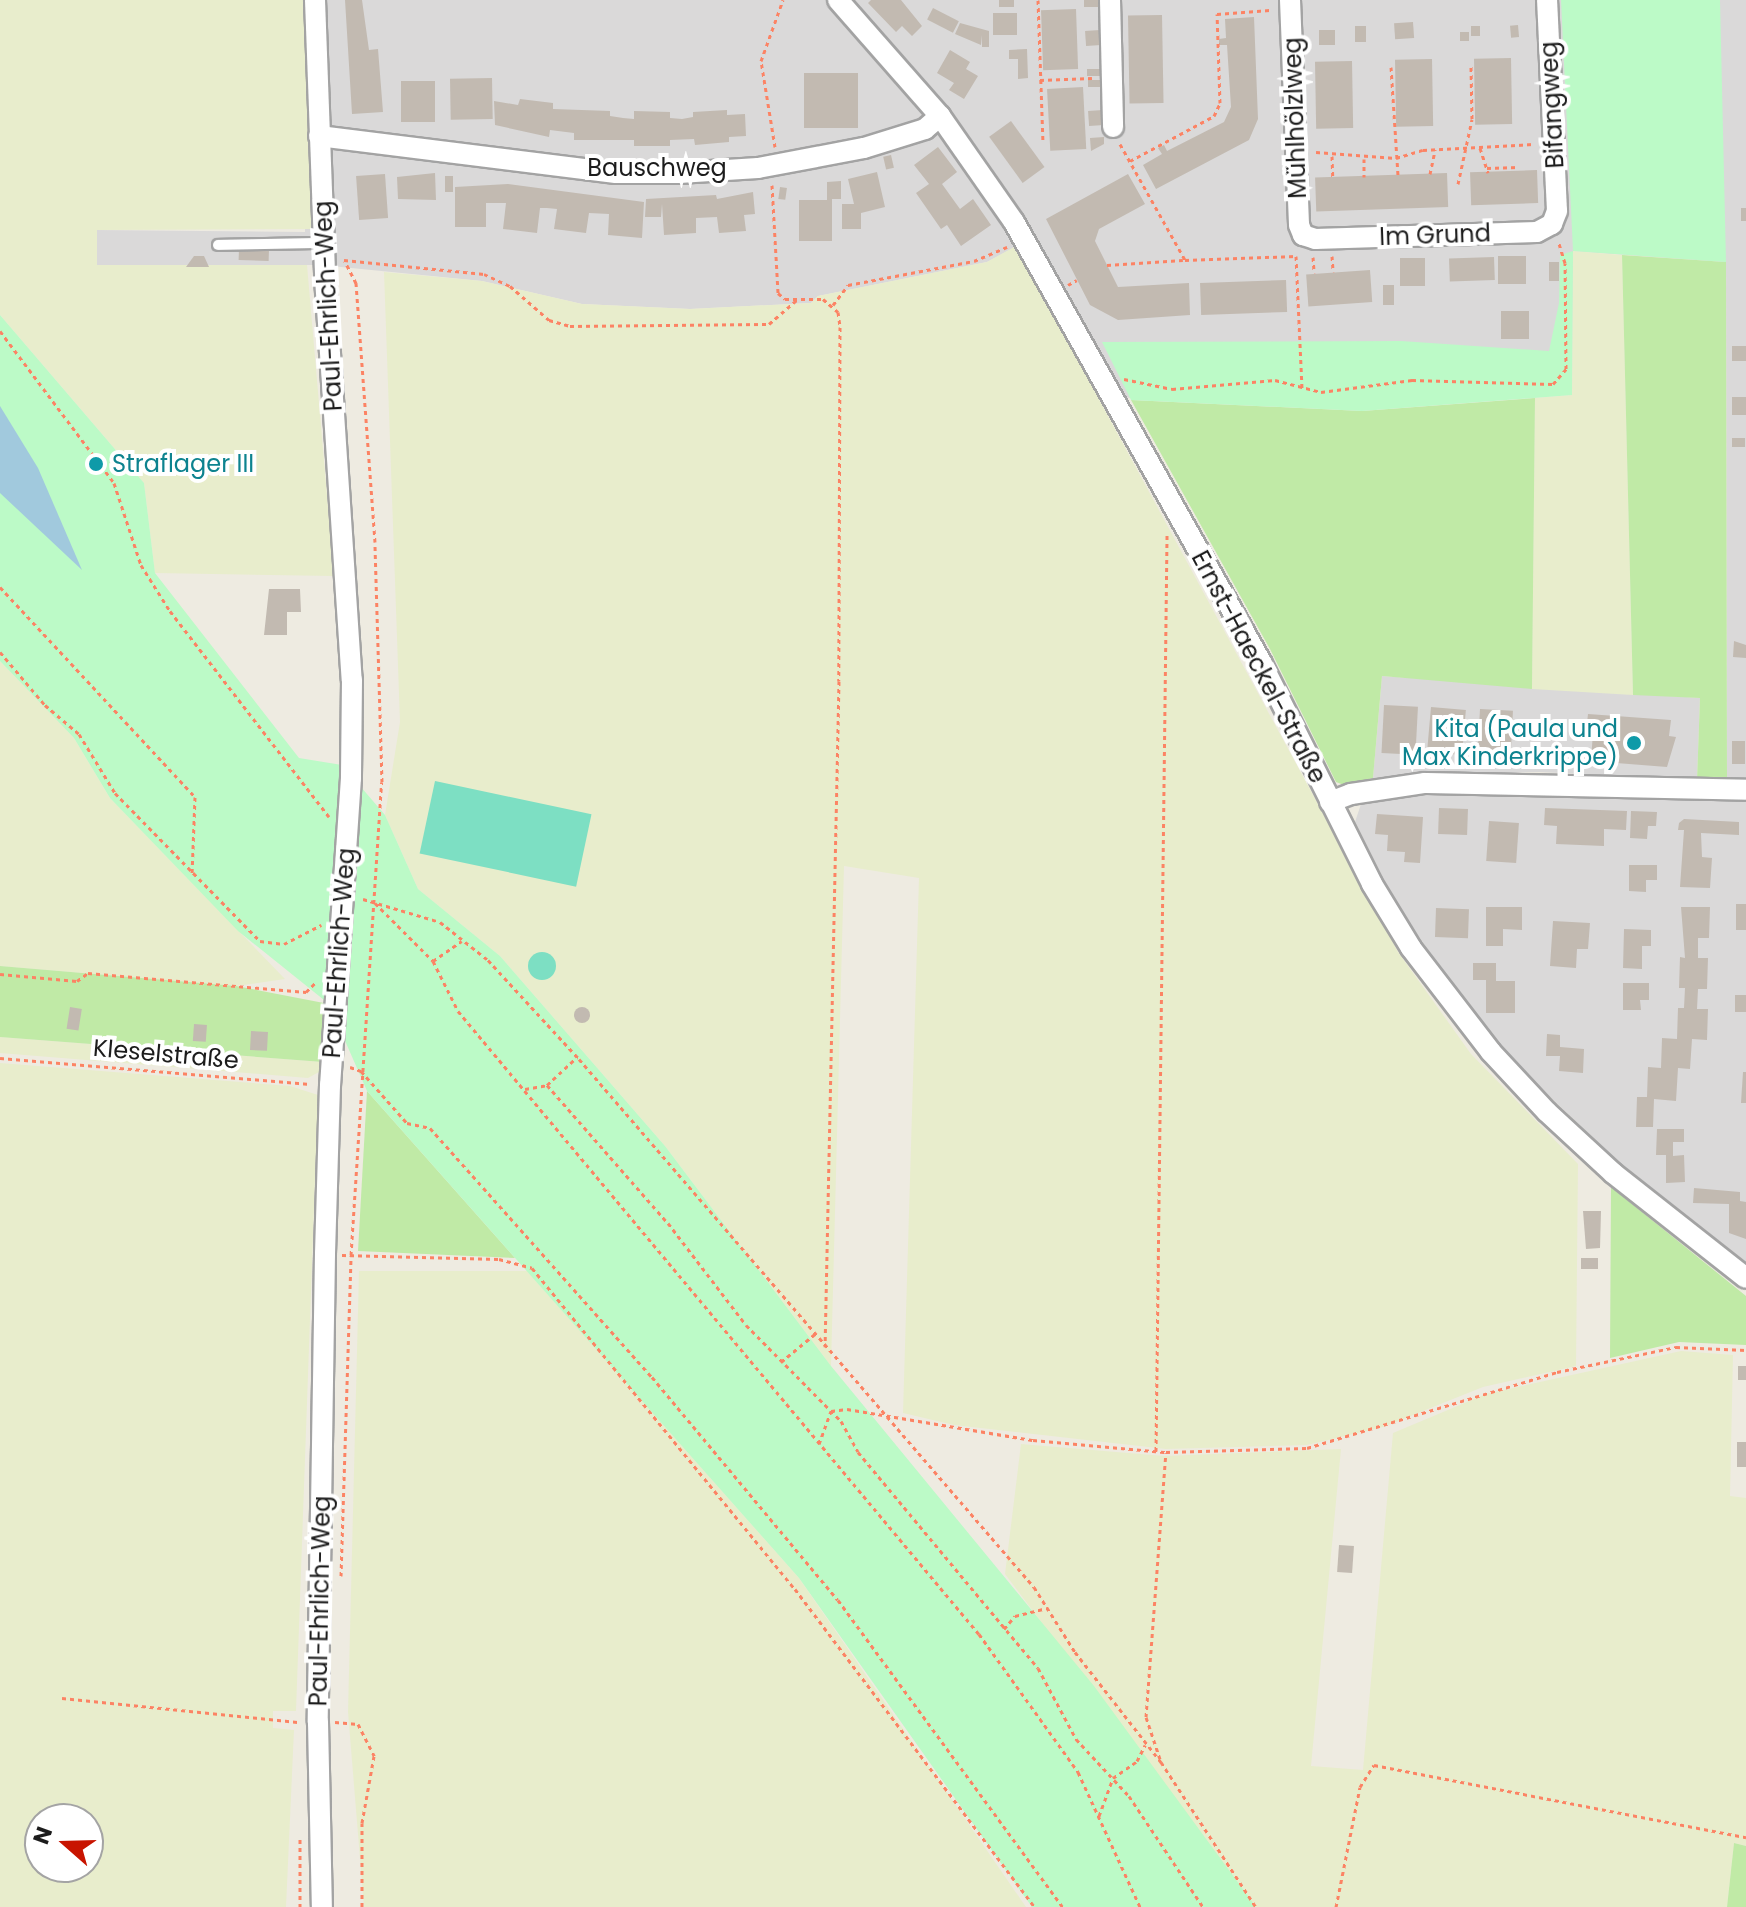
<!DOCTYPE html>
<meta charset="utf-8">
<style>
body{margin:0}
#map{position:relative;width:1746px;height:1907px;overflow:hidden;background:#eeebe1;font-family:Poppins,sans-serif}
div>[style]{position:absolute}
.residential>*{inset:0;background:#dad9d9}
.farmland>*{inset:0;background:#e8edcc}
.grass>*{inset:0;background:#c0eaa6}
.park>*{inset:0;background:#bcfac7}
.pitch>*{inset:0;background:#7ddfc3;transform-origin:0 0}
.round{border-radius:50%}
.water>*{inset:0;background:#a1c9dd}
.building>*{inset:0;background:#c2bab1;transform-origin:0 0}
.path>*{height:3px;margin-top:-1.5px;transform-origin:0;background:repeating-linear-gradient(90deg,#fc8364 0 4px,transparent 0 8px)}
.roads{filter:drop-shadow(2px 0 #a3a3a3) drop-shadow(-2px 0 #a3a3a3) drop-shadow(0 2px #a3a3a3) drop-shadow(0 -2px #a3a3a3)}
.service>*{height:10px;margin:-5px;padding:0 5px;transform-origin:5px;border-radius:5px;background:#fff}
.minor>*{height:20px;margin:-10px;padding:0 10px;transform-origin:10px;border-radius:10px;background:#fff}
.dots>*{width:22px;height:22px;translate:-50% -50%;box-sizing:border-box;border:4px solid #fff;border-radius:50%}
span{translate:-50% -50%;white-space:nowrap;text-align:center;line-height:1.15;-webkit-text-stroke:8px #fff;paint-order:stroke}
.street-label{font-size:24px;color:#1c1c1c}
.culture-label{font-size:24px;color:#0d838f}
.left{translate:0 -50%;text-align:left}
.right{translate:-100% -50%;text-align:right}
.north{position:absolute;left:24px;top:1803px;width:80px;height:80px;box-sizing:border-box;background:#fff;border:2px solid #a4a4a4;border-radius:50%;rotate:290deg;font-size:22px;font-weight:700;line-height:32px;text-align:center;color:#1c1c1c}
.north::after{content:'';display:block;margin:auto;width:28px;height:36px;background:#c81400;clip-path:polygon(50% 0,100% 100%,50% 72%,0 100%)}
</style>
<div id="map">
<div class="residential">
<div style="clip-path:polygon(304px 0,1746px 0,1746px 1266px,1619px 1162px,1533px 1081px,1470px 1011px,1395px 902px,1355px 822px,1361px 804px,1426px 790px,1727px 782px,1726px 262px,1573px 251px,1572px 395px,1138px 398px,1100px 397px,1015px 247px,987px 262px,818px 296px,811px 303px,690px 309px,582px 304px,482px 281px,321px 265px,97px 265px,96px 230px,305px 232px)"></div>
<div style="clip-path:polygon(1382px 676px,1700px 698px,1697px 780px,1539px 772px,1373px 778px)"></div>
</div>
<div class="farmland">
<div style="clip-path:polygon(0 0,304px 0,312px 229px,97px 230px,97px 265px,307px 265px,334px 576px,155px 573px,144px 483px,0 315px)"></div>
<div style="clip-path:polygon(1016px 246px,1398px 952px,1471px 1054px,1578px 1164px,1576px 1366px,1483px 1387px,1383px 1427px,1307px 1445px,1166px 1449px,954px 1425px,903px 1413px,919px 878px,844px 866px,831px 1366px,665px 1146px,500px 956px,418px 889px,385px 815px,400px 722px,384px 272px,482px 281px,582px 304px,690px 309px,811px 303px,818px 296px,987px 262px)"></div>
<div style="clip-path:polygon(1573px 251px,1622px 255px,1633px 695px,1532px 689px,1535px 398px,1572px 395px)"></div>
<div style="clip-path:polygon(0 661px,74px 738px,110px 798px,285px 979px,236px 986px,0 966px)"></div>
<div style="clip-path:polygon(0 1037px,323px 1062px,319px 1072px,308px 1078px,0 1053px)"></div>
<div style="clip-path:polygon(evenodd,0 1063px,290px 1086px,318px 1095px,296px 1711px,273px 1711px,273px 1728px,294px 1730px,286px 1907px,0 1907px,0 1063px,40px 1819px,88px 1819px,88px 1867px,40px 1867px,40px 1819px)"></div>
<div style="clip-path:polygon(359px 1271px,527px 1271px,799px 1578px,1026px 1907px,364px 1907px,348px 1712px)"></div>
<div style="clip-path:polygon(1681px 1351px,1733px 1355px,1730px 1496px,1746px 1498px,1746px 1846px,1734px 1843px,1727px 1907px,1256px 1907px,1005px 1574px,1021px 1444px,1164px 1456px,1341px 1449px,1311px 1766px,1363px 1770px,1393px 1433px,1486px 1394px)"></div>
</div>
<div class="grass">
<div style="clip-path:polygon(1622px 255px,1726px 262px,1727px 782px,1697px 780px,1700px 698px,1633px 695px)"></div>
<div style="clip-path:polygon(1535px 398px,1532px 689px,1382px 676px,1373px 778px,1344px 785px,1336px 782px,1270px 649px,1131px 400px,1362px 411px)"></div>
<div style="clip-path:polygon(0 966px,236px 986px,329px 1004px,323px 1062px,0 1037px)"></div>
<div style="clip-path:polygon(367px 1091px,515px 1258px,358px 1251px)"></div>
<div style="clip-path:polygon(1611px 1187px,1746px 1296px,1746px 1345px,1679px 1342px,1610px 1358px)"></div>
<div style="clip-path:polygon(1734px 1843px,1746px 1846px,1746px 1907px,1727px 1907px)"></div>
</div>
<div class="park">
<div style="clip-path:polygon(1561px 0,1720px 0,1726px 262px,1573px 251px,1572px 395px,1362px 411px,1131px 400px,1102px 342px,1401px 341px,1549px 351px,1559px 303px,1560px 255px,1573px 251px)"></div>
<div style="clip-path:polygon(0 315px,144px 483px,155px 573px,299px 758px,342px 765px,385px 815px,418px 889px,500px 956px,665px 1146px,831px 1366px,1094px 1686px,1256px 1907px,1032px 1907px,799px 1578px,367px 1091px,329px 1004px,238px 931px,110px 798px,74px 738px,0 661px)"></div>
</div>
<div class="pitch">
<div style="left:435px;top:781px;width:160px;height:74px;rotate:12deg"></div>
<div class="round" style="left:528px;top:952px;width:28px;height:28px"></div>
</div>
<div class="water">
<div style="clip-path:polygon(0 406px,38px 468px,82px 570px,0 493px)"></div>
</div>
<div class="building">
<div style="clip-path:polygon(345px 0,362px 0,369px 50px,378px 49px,383px 112px,352px 114px)"></div>
<div style="clip-path:polygon(871px 0,901px 0,922px 26px,912px 36px,902px 26px,896px 32px,868px 3px)"></div>
<div style="left:999px;top:0;width:15px;height:7px"></div>
<div style="left:1098px;top:0;width:7px;height:14px;rotate:90deg"></div>
<div style="left:933px;top:8px;width:29px;height:13px;rotate:27deg"></div>
<div style="left:1076px;top:9px;width:60px;height:35px;rotate:88deg"></div>
<div style="left:993px;top:13px;width:24px;height:22px"></div>
<div style="left:1162px;top:15px;width:88px;height:34px;rotate:89deg"></div>
<div style="clip-path:polygon(1254px 17px,1258px 119px,1249px 140px,1156px 189px,1143px 165px,1162px 154px,1158px 148px,1164px 145px,1167px 151px,1224px 122px,1231px 107px,1227px 45px,1219px 45px,1219px 39px,1226px 38px,1225px 19px)"></div>
<div style="left:1413px;top:22px;width:16px;height:19px;rotate:86deg"></div>
<div style="clip-path:polygon(960px 23px,989px 31px,989px 47px,982px 47px,982px 35px,981px 45px,955px 34px)"></div>
<div style="left:1518px;top:25px;width:12px;height:8px;rotate:85deg"></div>
<div style="left:1355px;top:26px;width:11px;height:16px"></div>
<div style="left:1471px;top:26px;width:9px;height:10px"></div>
<div style="left:1100px;top:30px;width:15px;height:15px;rotate:86deg"></div>
<div style="left:1319px;top:30px;width:16px;height:15px"></div>
<div style="left:1460px;top:32px;width:9px;height:9px"></div>
<div style="clip-path:polygon(1027px 49px,1028px 78px,1018px 79px,1018px 59px,1009px 59px,1009px 50px)"></div>
<div style="clip-path:polygon(950px 50px,970px 62px,966px 69px,978px 76px,964px 99px,949px 90px,954px 83px,937px 73px)"></div>
<div style="left:1511px;top:58px;width:66px;height:37px;rotate:89deg"></div>
<div style="left:1432px;top:59px;width:67px;height:37px;rotate:89deg"></div>
<div style="left:1352px;top:61px;width:67px;height:37px;rotate:89deg"></div>
<div style="left:1087px;top:69px;width:14px;height:7px"></div>
<div style="left:804px;top:73px;width:54px;height:55px"></div>
<div style="left:492px;top:78px;width:41px;height:42px;rotate:89deg"></div>
<div style="left:1088px;top:80px;width:13px;height:7px"></div>
<div style="left:435px;top:81px;width:41px;height:34px;rotate:90deg"></div>
<div style="left:1083px;top:87px;width:62px;height:36px;rotate:87deg"></div>
<div style="clip-path:polygon(520px 99px,553px 103px,553px 109px,610px 111px,610px 116px,623px 118px,634px 119px,634px 111px,670px 112px,670px 118px,682px 119px,693px 117px,693px 112px,727px 110px,727px 115px,745px 114px,746px 136px,729px 137px,729px 142px,695px 145px,694px 139px,670px 140px,670px 146px,634px 146px,634px 140px,574px 140px,574px 133px,550px 130px,549px 137px,495px 125px,494px 101px,518px 105px)"></div>
<div style="left:1103px;top:110px;width:15px;height:15px;rotate:86deg"></div>
<div style="left:1011px;top:121px;width:57px;height:27px;rotate:54deg"></div>
<div style="clip-path:polygon(1104px 137px,1104px 144px,1091px 151px,1090px 138px)"></div>
<div style="clip-path:polygon(938px 147px,957px 172px,942px 184px,960px 209px,973px 199px,991px 225px,961px 246px,947px 225px,941px 229px,916px 193px,929px 184px,914px 165px)"></div>
<div style="left:891px;top:155px;width:13px;height:8px;rotate:77deg"></div>
<div style="left:1537px;top:170px;width:33px;height:67px;rotate:88deg"></div>
<div style="clip-path:polygon(877px 172px,885px 207px,861px 213px,861px 229px,842px 229px,842px 204px,854px 204px,848px 179px)"></div>
<div style="clip-path:polygon(435px 173px,436px 200px,398px 199px,397px 177px)"></div>
<div style="left:1447px;top:173px;width:34px;height:132px;rotate:88deg"></div>
<div style="left:385px;top:174px;width:44px;height:29px;rotate:86deg"></div>
<div style="clip-path:polygon(1128px 174px,1145px 204px,1099px 229px,1095px 241px,1118px 287px,1189px 283px,1190px 315px,1118px 320px,1090px 305px,1046px 219px)"></div>
<div style="left:445px;top:176px;width:8px;height:16px"></div>
<div style="clip-path:polygon(841px 181px,841px 199px,832px 199px,832px 241px,799px 241px,799px 200px,827px 200px,827px 182px)"></div>
<div style="clip-path:polygon(508px 184px,644px 202px,642px 238px,608px 235px,609px 214px,589px 213px,586px 233px,554px 229px,557px 209px,547px 208px,540px 208px,537px 233px,503px 229px,506px 203px,486px 203px,486px 227px,455px 227px,455px 187px)"></div>
<div style="left:780px;top:187px;width:7px;height:12px;rotate:8deg"></div>
<div style="clip-path:polygon(753px 192px,755px 214px,744px 215px,746px 231px,719px 233px,717px 217px,696px 218px,696px 233px,664px 235px,662px 204px,661px 217px,645px 217px,646px 199px,716px 195px,717px 199px)"></div>
<div style="left:1741px;top:208px;width:5px;height:13px"></div>
<div style="left:239px;top:249px;width:30px;height:11px;rotate:2deg"></div>
<div style="clip-path:polygon(194px 256px,204px 256px,209px 267px,186px 267px)"></div>
<div style="left:1526px;top:256px;width:28px;height:28px;rotate:90deg"></div>
<div style="left:1494px;top:257px;width:23px;height:45px;rotate:88deg"></div>
<div style="left:1400px;top:258px;width:25px;height:28px"></div>
<div style="left:1549px;top:262px;width:10px;height:19px"></div>
<div style="left:1370px;top:270px;width:32px;height:64px;rotate:86deg"></div>
<div style="left:1286px;top:280px;width:32px;height:86px;rotate:88deg"></div>
<div style="left:1383px;top:285px;width:11px;height:20px"></div>
<div style="left:1501px;top:311px;width:28px;height:28px"></div>
<div style="left:1732px;top:346px;width:14px;height:15px"></div>
<div style="left:1732px;top:397px;width:14px;height:18px"></div>
<div style="left:1732px;top:438px;width:13px;height:9px"></div>
<div style="clip-path:polygon(269px 589px,300px 589px,301px 612px,287px 612px,287px 635px,264px 635px)"></div>
<div style="clip-path:polygon(1734px 641px,1746px 645px,1746px 658px,1733px 657px)"></div>
<div style="left:1384px;top:705px;width:34px;height:48px;rotate:3deg"></div>
<div style="left:1431px;top:707px;width:35px;height:45px;rotate:5deg"></div>
<div style="left:1480px;top:709px;width:33px;height:43px;rotate:3deg"></div>
<div style="clip-path:polygon(1588px 714px,1671px 720px,1669px 736px,1676px 737px,1667px 767px,1591px 761px,1593px 732px,1586px 732px)"></div>
<div style="left:1732px;top:741px;width:13px;height:23px"></div>
<div style="left:1439px;top:808px;width:29px;height:26px;rotate:2deg"></div>
<div style="clip-path:polygon(1545px 808px,1627px 811px,1626px 830px,1604px 829px,1604px 846px,1556px 844px,1557px 826px,1544px 825px)"></div>
<div style="clip-path:polygon(1631px 811px,1657px 812px,1656px 826px,1648px 826px,1647px 839px,1630px 838px)"></div>
<div style="clip-path:polygon(1377px 814px,1423px 817px,1420px 863px,1404px 862px,1405px 852px,1387px 851px,1388px 835px,1375px 834px)"></div>
<div style="clip-path:polygon(1684px 819px,1739px 822px,1739px 835px,1701px 833px,1702px 857px,1712px 858px,1710px 888px,1680px 887px,1684px 830px,1678px 830px,1679px 823px)"></div>
<div style="left:1489px;top:821px;width:30px;height:40px;rotate:4deg"></div>
<div style="clip-path:polygon(1629px 865px,1657px 865px,1657px 880px,1646px 880px,1646px 892px,1629px 891px)"></div>
<div style="left:1736px;top:904px;width:10px;height:26px"></div>
<div style="clip-path:polygon(1486px 907px,1522px 907px,1522px 930px,1503px 929px,1503px 946px,1486px 946px)"></div>
<div style="clip-path:polygon(1681px 907px,1710px 907px,1709px 938px,1698px 938px,1698px 958px,1708px 958px,1707px 989px,1698px 989px,1697px 1009px,1708px 1009px,1707px 1040px,1692px 1039px,1690px 1069px,1678px 1068px,1676px 1101px,1654px 1099px,1653px 1127px,1636px 1127px,1637px 1097px,1647px 1097px,1648px 1067px,1661px 1068px,1662px 1038px,1677px 1039px,1678px 1008px,1684px 1008px,1685px 988px,1679px 988px,1680px 957px,1685px 958px)"></div>
<div style="left:1436px;top:908px;width:33px;height:29px;rotate:2deg"></div>
<div style="clip-path:polygon(1553px 921px,1590px 923px,1588px 949px,1577px 949px,1576px 968px,1550px 966px)"></div>
<div style="clip-path:polygon(1624px 929px,1651px 930px,1651px 946px,1642px 946px,1642px 969px,1623px 968px)"></div>
<div style="clip-path:polygon(1473px 963px,1496px 963px,1496px 981px,1515px 981px,1515px 1013px,1486px 1013px,1486px 980px,1473px 980px)"></div>
<div style="clip-path:polygon(1623px 983px,1649px 983px,1649px 1000px,1640px 1000px,1641px 1010px,1623px 1010px)"></div>
<div style="left:1735px;top:995px;width:11px;height:17px"></div>
<div class="round" style="left:574px;top:1007px;width:16px;height:16px"></div>
<div style="left:70px;top:1007px;width:12px;height:22px;rotate:9deg"></div>
<div style="left:194px;top:1024px;width:13px;height:17px;rotate:4deg"></div>
<div style="left:251px;top:1031px;width:17px;height:19px;rotate:3deg"></div>
<div style="clip-path:polygon(1547px 1034px,1560px 1035px,1560px 1047px,1584px 1049px,1583px 1073px,1559px 1071px,1560px 1056px,1546px 1056px)"></div>
<div style="clip-path:polygon(1743px 1072px,1746px 1072px,1746px 1103px,1741px 1103px)"></div>
<div style="clip-path:polygon(1657px 1129px,1684px 1129px,1684px 1142px,1673px 1142px,1673px 1156px,1684px 1155px,1685px 1182px,1666px 1183px,1666px 1155px,1656px 1155px)"></div>
<div style="clip-path:polygon(1694px 1188px,1740px 1192px,1740px 1201px,1746px 1202px,1746px 1239px,1729px 1233px,1729px 1204px,1693px 1203px)"></div>
<div style="clip-path:polygon(1583px 1211px,1601px 1211px,1600px 1248px,1586px 1249px)"></div>
<div style="left:1598px;top:1258px;width:11px;height:17px;rotate:90deg"></div>
<div style="left:1738px;top:1366px;width:8px;height:14px"></div>
<div style="left:1737px;top:1442px;width:9px;height:25px"></div>
<div style="left:1339px;top:1545px;width:15px;height:27px;rotate:4deg"></div>
</div>
<div class="path">
<div style="left:1038px;top:0;width:142px;rotate:88deg"></div>
<div style="left:1391px;top:67px;width:109px;rotate:86.3deg"></div>
<div style="left:1040px;top:80px;width:52px;rotate:-2.2deg"></div>
<div style="left:1120px;top:144px;width:133px;rotate:60.7deg"></div>
<div style="left:1185px;top:260px;width:111px;rotate:-2.1deg"></div>
<div style="left:775px;top:147px;width:87px;rotate:-99.2deg"></div>
<div style="left:761px;top:61px;width:65px;rotate:-70.2deg"></div>
<div style="left:1480px;top:148px;width:26px;rotate:72deg"></div>
<div style="left:1316px;top:152px;width:80px;rotate:4.3deg"></div>
<div style="left:1396px;top:158px;width:28px;rotate:-17deg"></div>
<div style="left:1423px;top:150px;width:111px;rotate:-3.1deg"></div>
<div style="left:1332px;top:156px;width:23px;rotate:88deg"></div>
<div style="left:1364px;top:159px;width:18px;rotate:90deg"></div>
<div style="left:1130px;top:161px;width:95px;rotate:-28.2deg"></div>
<div style="left:1214px;top:116px;width:14px;rotate:-65deg"></div>
<div style="left:1220px;top:103px;width:89px;rotate:-91.9deg"></div>
<div style="left:1217px;top:14px;width:53px;rotate:-4.3deg"></div>
<div style="left:1487px;top:168px;width:32px;rotate:-2deg"></div>
<div style="left:1430px;top:174px;width:25px;rotate:-78deg"></div>
<div style="left:1458px;top:184px;width:66px;rotate:-77.8deg"></div>
<div style="left:1472px;top:119px;width:53px;rotate:-91.1deg"></div>
<div style="left:772px;top:185px;width:108px;rotate:86.8deg"></div>
<div style="left:778px;top:293px;width:9px;rotate:41deg"></div>
<div style="left:785px;top:299px;width:38px"></div>
<div style="left:823px;top:299px;width:20px;rotate:41deg"></div>
<div style="left:838px;top:312px;width:15px;rotate:82deg"></div>
<div style="left:840px;top:327px;width:354px;rotate:90.2deg"></div>
<div style="left:839px;top:681px;width:666px;rotate:91.2deg"></div>
<div style="left:1296px;top:256px;width:132px;rotate:87.4deg"></div>
<div style="left:1332px;top:256px;width:16px;rotate:86deg"></div>
<div style="left:1313px;top:257px;width:16px;rotate:86deg"></div>
<div style="left:344px;top:260px;width:141px;rotate:5.7deg"></div>
<div style="left:484px;top:274px;width:29px;rotate:25deg"></div>
<div style="left:510px;top:286px;width:52px;rotate:41.1deg"></div>
<div style="left:549px;top:320px;width:22px;rotate:16deg"></div>
<div style="left:570px;top:326px;width:199px;rotate:-0.6deg"></div>
<div style="left:769px;top:324px;width:38px;rotate:-41deg"></div>
<div style="left:1107px;top:265px;width:76px;rotate:-3.8deg"></div>
<div style="left:1068px;top:285px;width:10px;rotate:-29deg"></div>
<div style="left:833px;top:305px;width:25px;rotate:-53deg"></div>
<div style="left:848px;top:285px;width:128px;rotate:-10.8deg"></div>
<div style="left:974px;top:261px;width:36px;rotate:-23deg"></div>
<div style="left:0;top:331px;width:190px;rotate:53.1deg"></div>
<div style="left:114px;top:483px;width:86px;rotate:71.8deg"></div>
<div style="left:141px;top:565px;width:54px;rotate:57.8deg"></div>
<div style="left:170px;top:611px;width:260px;rotate:52.3deg"></div>
<div style="left:1124px;top:379px;width:49px;rotate:11.8deg"></div>
<div style="left:1172px;top:389px;width:103px;rotate:-5deg"></div>
<div style="left:1275px;top:380px;width:48px;rotate:14.6deg"></div>
<div style="left:1321px;top:392px;width:92px;rotate:-7.5deg"></div>
<div style="left:1412px;top:380px;width:141px;rotate:1.6deg"></div>
<div style="left:1553px;top:384px;width:20px;rotate:-49deg"></div>
<div style="left:1566px;top:369px;width:106px;rotate:-90.5deg"></div>
<div style="left:1565px;top:263px;width:21px;rotate:-107deg"></div>
<div style="left:0;top:587px;width:287px;rotate:47.1deg"></div>
<div style="left:195px;top:797px;width:77px;rotate:92.2deg"></div>
<div style="left:0;top:652px;width:70px;rotate:49.7deg"></div>
<div style="left:45px;top:705px;width:45px;rotate:40.5deg"></div>
<div style="left:79px;top:734px;width:69px;rotate:58.6deg"></div>
<div style="left:115px;top:793px;width:207px;rotate:45.6deg"></div>
<div style="left:260px;top:941px;width:24px;rotate:7deg"></div>
<div style="left:284px;top:944px;width:42px;rotate:-27.2deg"></div>
<div style="left:363px;top:899px;width:80px;rotate:16.6deg"></div>
<div style="left:440px;top:922px;width:61px;rotate:38.4deg"></div>
<div style="left:488px;top:960px;width:134px;rotate:47.4deg"></div>
<div style="left:579px;top:1059px;width:697px;rotate:49.25deg"></div>
<div style="left:1034px;top:1587px;width:77px;rotate:57.8deg"></div>
<div style="left:1075px;top:1652px;width:140px;rotate:52deg"></div>
<div style="left:1161px;top:1762px;width:173px;rotate:56.8deg"></div>
<div style="left:375px;top:903px;width:82px;rotate:45deg"></div>
<div style="left:433px;top:961px;width:56px;rotate:63.4deg"></div>
<div style="left:458px;top:1011px;width:812px;rotate:50.1deg"></div>
<div style="left:979px;top:1634px;width:170px;rotate:54.3deg"></div>
<div style="left:1078px;top:1772px;width:149px;rotate:65.3deg"></div>
<div style="left:433px;top:961px;width:35px;rotate:-35deg"></div>
<div style="left:0;top:974px;width:77px;rotate:5.2deg"></div>
<div style="left:77px;top:981px;width:14px;rotate:-36deg"></div>
<div style="left:88px;top:973px;width:219px;rotate:5deg"></div>
<div style="left:306px;top:992px;width:16px;rotate:-45deg"></div>
<div style="left:0;top:1058px;width:311px;rotate:4.8deg"></div>
<div style="left:350px;top:1067px;width:12px;rotate:20deg"></div>
<div style="left:361px;top:1071px;width:69px;rotate:48.5deg"></div>
<div style="left:407px;top:1123px;width:24px;rotate:12deg"></div>
<div style="left:430px;top:1128px;width:334px;rotate:48.3deg"></div>
<div style="left:652px;top:1377px;width:290px;rotate:50.2deg"></div>
<div style="left:838px;top:1600px;width:381px;rotate:53.8deg"></div>
<div style="left:547px;top:1085px;width:41px;rotate:-43deg"></div>
<div style="left:525px;top:1089px;width:22px;rotate:-10deg"></div>
<div style="left:547px;top:1085px;width:184px;rotate:48.8deg"></div>
<div style="left:668px;top:1223px;width:128px;rotate:52.6deg"></div>
<div style="left:746px;top:1325px;width:135px;rotate:45.3deg"></div>
<div style="left:841px;top:1421px;width:35px;rotate:61deg"></div>
<div style="left:858px;top:1452px;width:281px;rotate:50.2deg"></div>
<div style="left:1038px;top:1668px;width:81px;rotate:61.8deg"></div>
<div style="left:1076px;top:1739px;width:78px;rotate:47.1deg"></div>
<div style="left:1129px;top:1796px;width:133px;rotate:56.3deg"></div>
<div style="left:342px;top:1255px;width:157px;rotate:1.5deg"></div>
<div style="left:499px;top:1259px;width:34px;rotate:15deg"></div>
<div style="left:532px;top:1268px;width:415px;rotate:50.7deg"></div>
<div style="left:795px;top:1589px;width:398px;rotate:53deg"></div>
<div style="left:781px;top:1362px;width:44px;rotate:-39.5deg"></div>
<div style="left:819px;top:1444px;width:35px;rotate:-70deg"></div>
<div style="left:831px;top:1411px;width:16px;rotate:-7deg"></div>
<div style="left:847px;top:1409px;width:189px;rotate:9.5deg"></div>
<div style="left:1033px;top:1440px;width:134px;rotate:5.2deg"></div>
<div style="left:1166px;top:1452px;width:141px;rotate:-1.6deg"></div>
<div style="left:1307px;top:1448px;width:261px;rotate:-16.9deg"></div>
<div style="left:1557px;top:1372px;width:122px;rotate:-11.9deg"></div>
<div style="left:1676px;top:1347px;width:70px;rotate:2.5deg"></div>
<div style="left:1156px;top:1451px;width:916px;rotate:-89.31deg"></div>
<div style="left:341px;top:1576px;width:321px;rotate:-88.2deg"></div>
<div style="left:351px;top:1255px;width:474px;rotate:-86.3deg"></div>
<div style="left:382px;top:782px;width:240px;rotate:-91.7deg"></div>
<div style="left:375px;top:542px;width:260px;rotate:-94.2deg"></div>
<div style="left:356px;top:283px;width:25px;rotate:-117deg"></div>
<div style="left:1004px;top:1629px;width:17px;rotate:-50deg"></div>
<div style="left:1015px;top:1616px;width:33px;rotate:-14deg"></div>
<div style="left:62px;top:1698px;width:239px;rotate:5.8deg"></div>
<div style="left:335px;top:1722px;width:23px;rotate:5deg"></div>
<div style="left:358px;top:1724px;width:36px;rotate:63deg"></div>
<div style="left:374px;top:1756px;width:68px;rotate:100.2deg"></div>
<div style="left:362px;top:1823px;width:84px;rotate:90deg"></div>
<div style="left:1160px;top:1759px;width:44px;rotate:-108.4deg"></div>
<div style="left:1146px;top:1717px;width:265px;rotate:-85.7deg"></div>
<div style="left:1099px;top:1816px;width:40px;rotate:-69.8deg"></div>
<div style="left:1113px;top:1778px;width:29px;rotate:-35deg"></div>
<div style="left:1137px;top:1761px;width:18px;rotate:-63deg"></div>
<div style="left:300px;top:1907px;width:68px;rotate:-90deg"></div>
<div style="left:1336px;top:1907px;width:122px;rotate:-78.7deg"></div>
<div style="left:1360px;top:1787px;width:26px;rotate:-58deg"></div>
<div style="left:1374px;top:1765px;width:379px;rotate:11deg"></div>
</div>
<div class="roads">
<div class="service">
<div style="left:218px;top:245px;width:106px;rotate:-1.1deg"></div>
</div>
<div class="minor">
<div style="left:315px;top:0;width:278px;rotate:87.9deg"></div>
<div style="left:325px;top:278px;width:403px;rotate:86.2deg"></div>
<div style="left:352px;top:680px;width:98px;rotate:90.6deg"></div>
<div style="left:351px;top:778px;width:308px;rotate:93.9deg"></div>
<div style="left:330px;top:1085px;width:169px;rotate:91.7deg"></div>
<div style="left:325px;top:1254px;width:468px;rotate:90.9deg"></div>
<div style="left:318px;top:1722px;width:185px;rotate:88.8deg"></div>
<div style="left:838px;top:0;width:154px;rotate:48.7deg"></div>
<div style="left:940px;top:116px;width:129px;rotate:55.1deg"></div>
<div style="left:1014px;top:222px;width:505px;rotate:60.69deg"></div>
<div style="left:1261px;top:662px;width:248px;rotate:63.4deg"></div>
<div style="left:1372px;top:884px;width:75px;rotate:58.6deg"></div>
<div style="left:1411px;top:948px;width:131px;rotate:52.4deg"></div>
<div style="left:1491px;top:1052px;width:82px;rotate:47deg"></div>
<div style="left:1547px;top:1112px;width:90px;rotate:42.7deg"></div>
<div style="left:1613px;top:1173px;width:169px;rotate:38.3deg"></div>
<div style="left:1110px;top:0;width:127px;rotate:88.6deg"></div>
<div style="left:1290px;top:0;width:225px;rotate:87.7deg"></div>
<div style="left:1299px;top:225px;width:11px;rotate:68deg"></div>
<div style="left:1303px;top:235px;width:13px;rotate:18deg"></div>
<div style="left:1315px;top:239px;width:222px;rotate:-1.8deg"></div>
<div style="left:1537px;top:232px;width:17px;rotate:-28deg"></div>
<div style="left:1552px;top:224px;width:14px;rotate:-69deg"></div>
<div style="left:1557px;top:211px;width:211px;rotate:-92.7deg"></div>
<div style="left:319px;top:136px;width:299px;rotate:7.1deg"></div>
<div style="left:616px;top:173px;width:63px"></div>
<div style="left:679px;top:173px;width:79px;rotate:-3.6deg"></div>
<div style="left:758px;top:168px;width:108px;rotate:-10.7deg"></div>
<div style="left:864px;top:148px;width:64px;rotate:-17.3deg"></div>
<div style="left:925px;top:129px;width:20px;rotate:-41deg"></div>
<div style="left:1330px;top:802px;width:22px;rotate:-21deg"></div>
<div style="left:1351px;top:794px;width:75px;rotate:-8.5deg"></div>
<div style="left:1425px;top:783px;width:321px;rotate:1.2deg"></div>
</div>
</div>
<div class="dots">
<div style="left:96px;top:464px;background:#0f9aa8"></div>
<div style="left:1634px;top:743px;background:#0f9aa8"></div>
</div>
<div class="street-label">
<span style="left:1552px;top:105px;rotate:-93deg">Bifangweg</span>
<span style="left:1295px;top:118px;rotate:-92deg">Mühlhölzlweg</span>
<span style="left:657px;top:168px">Bauschweg</span>
<span style="left:1435px;top:235px;rotate:-2deg">Im Grund</span>
<span style="left:328px;top:306px;rotate:-93deg">Paul-Ehrlich-Weg</span>
<span style="left:1259px;top:667px;rotate:62deg">Ernst-Haeckel-Straße</span>
<span style="left:339px;top:953px;rotate:-86deg">Paul-Ehrlich-Weg</span>
<span style="left:166px;top:1054px;rotate:5deg">Kleselstraße</span>
<span style="left:320px;top:1601px;rotate:-89deg">Paul-Ehrlich-Weg</span>
</div>
<div class="culture-label">
<span class="left" style="left:112px;top:464px">Straflager III</span>
<span class="right" style="left:1618px;top:743px">Kita (Paula und<br>Max Kinderkrippe)</span>
</div>
<div class="north">N</div>
</div>
